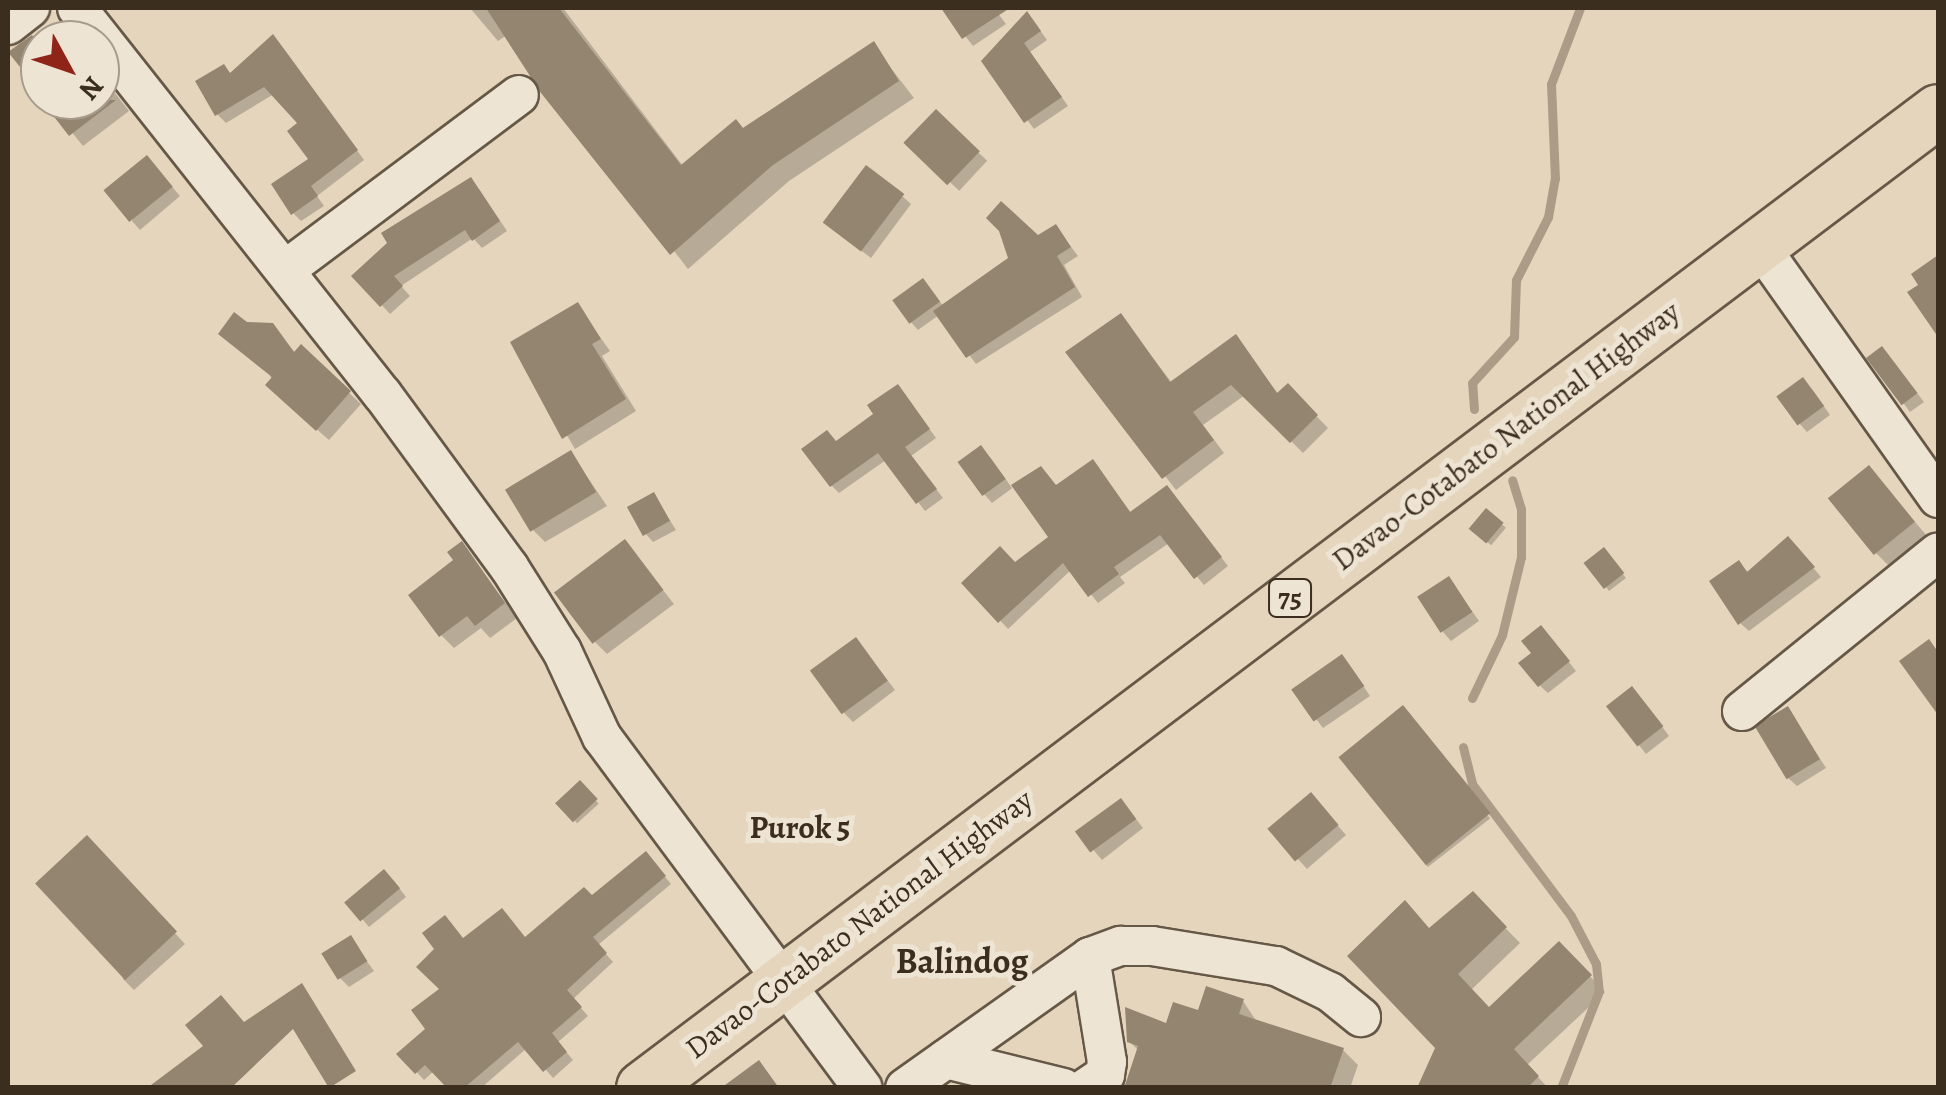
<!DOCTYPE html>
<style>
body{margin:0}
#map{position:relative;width:1946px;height:1095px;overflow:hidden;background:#e5d5bd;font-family:Alegreya,serif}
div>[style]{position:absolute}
.shadow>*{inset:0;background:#0003;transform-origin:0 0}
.stream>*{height:9px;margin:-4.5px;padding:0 4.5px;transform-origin:4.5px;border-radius:4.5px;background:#ac9c87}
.building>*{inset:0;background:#948571;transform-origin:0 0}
.roads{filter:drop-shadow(2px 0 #665846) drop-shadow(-2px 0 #665846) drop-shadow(0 2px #665846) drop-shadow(0 -2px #665846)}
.minor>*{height:38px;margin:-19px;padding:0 19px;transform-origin:19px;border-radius:19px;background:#eee4d4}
.highway>*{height:52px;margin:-26px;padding:0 26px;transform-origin:26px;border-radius:26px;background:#e5d5bd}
span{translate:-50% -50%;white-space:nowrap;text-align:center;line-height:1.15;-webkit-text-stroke:10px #eee4d4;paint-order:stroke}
.shield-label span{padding:2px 8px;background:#eee4d4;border:2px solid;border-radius:8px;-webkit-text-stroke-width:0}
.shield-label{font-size:28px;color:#3c2e1f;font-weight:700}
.street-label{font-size:30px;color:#3c2e1f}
.neighbourhood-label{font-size:32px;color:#3c2e1f;font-weight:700}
.quarter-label{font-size:35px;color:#3c2e1f;font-weight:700}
.frame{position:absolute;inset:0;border:10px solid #3c2e1f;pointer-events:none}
.north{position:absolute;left:20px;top:20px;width:100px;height:100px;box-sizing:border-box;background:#eee4d4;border:2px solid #a79b8c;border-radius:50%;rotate:130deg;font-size:28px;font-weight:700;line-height:40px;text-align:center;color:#3c2e1f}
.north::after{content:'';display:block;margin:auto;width:35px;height:45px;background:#8f2418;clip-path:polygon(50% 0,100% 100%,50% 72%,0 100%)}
</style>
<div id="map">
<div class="shadow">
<div style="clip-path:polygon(470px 8px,563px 8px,683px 166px,873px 45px,914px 98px,789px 181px,688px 269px,507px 35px,498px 41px)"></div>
<div style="clip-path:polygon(994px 8px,1006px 24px,973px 46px,944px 9px)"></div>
<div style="clip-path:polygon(1035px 23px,1047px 40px,1030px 52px,1068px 106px,1034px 129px,985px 62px)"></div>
<div style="clip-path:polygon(281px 45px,364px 160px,317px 196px,324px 206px,301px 221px,293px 213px,311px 159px,300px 123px,274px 94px,226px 123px,217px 114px,224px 67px,232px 75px)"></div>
<div style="clip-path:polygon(100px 74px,129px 111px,83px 146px,46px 100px,100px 100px)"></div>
<div style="left:936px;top:113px;width:70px;height:41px;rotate:43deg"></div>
<div style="clip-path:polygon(155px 167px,180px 196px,140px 230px,132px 221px)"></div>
<div style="clip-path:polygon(479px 189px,507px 231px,482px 248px,473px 238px,401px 286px,410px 296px,390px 314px,355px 276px)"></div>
<div style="clip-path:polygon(902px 196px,911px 204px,871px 258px,838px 233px)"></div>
<div style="clip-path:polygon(1056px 227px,1078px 256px,1064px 265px,1082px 297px,976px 364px,939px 315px,918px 330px,910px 321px,931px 290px,944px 307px)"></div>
<div style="clip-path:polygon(577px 305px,610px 351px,602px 356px,636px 411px,575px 449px,513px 343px)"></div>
<div style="clip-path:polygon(1121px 316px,1172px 383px,1236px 338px,1279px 395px,1288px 387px,1328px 428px,1303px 453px,1245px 395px,1203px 425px,1224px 453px,1176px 490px,1069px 353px)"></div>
<div style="clip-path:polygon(246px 325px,272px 325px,296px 354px,301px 348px,361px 404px,329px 440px,280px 397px)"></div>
<div style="clip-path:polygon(1870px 358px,1890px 358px,1924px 402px,1910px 412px)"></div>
<div style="clip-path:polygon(1812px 389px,1830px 415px,1807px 432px,1799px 423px)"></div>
<div style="clip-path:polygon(905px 395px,936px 438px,911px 456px,943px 498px,925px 511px,886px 460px,839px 493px,832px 486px,837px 444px)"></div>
<div style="clip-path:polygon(571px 453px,607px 506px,545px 542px,532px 529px)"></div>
<div style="clip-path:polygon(990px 457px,1012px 488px,1041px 470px,1056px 487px,1093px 462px,1132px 514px,1175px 497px,1228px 566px,1204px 585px,1169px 543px,1120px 577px,1125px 583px,1098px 603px,1071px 570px,1008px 629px,965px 583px,1015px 565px,1052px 537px,1015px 486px,992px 503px,984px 494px)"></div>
<div style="clip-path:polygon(1869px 468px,1927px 536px,1889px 566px,1876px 553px)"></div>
<div style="clip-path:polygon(654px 495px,676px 530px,653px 542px,645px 533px)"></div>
<div style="left:1486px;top:511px;width:26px;height:23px;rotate:40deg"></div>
<div style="clip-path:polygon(625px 542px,674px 604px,607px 654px,594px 641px)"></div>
<div style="clip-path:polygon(462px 544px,517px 618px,490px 638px,481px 628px,454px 648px,441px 635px)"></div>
<div style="clip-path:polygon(1796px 547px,1821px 577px,1749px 631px,1740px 623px,1739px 563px,1749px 573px)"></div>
<div style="clip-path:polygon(1607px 554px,1626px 578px,1609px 591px,1606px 587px)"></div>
<div style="clip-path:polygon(1449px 579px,1479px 621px,1451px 641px,1443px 632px)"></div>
<div style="clip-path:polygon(1549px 637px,1576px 671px,1548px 693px,1539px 685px)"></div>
<div style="clip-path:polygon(864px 649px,895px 690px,853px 722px,844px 713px)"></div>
<div style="clip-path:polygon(1350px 666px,1370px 696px,1323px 728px,1294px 690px)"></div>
<div style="clip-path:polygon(1641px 698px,1669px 736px,1646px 754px,1609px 707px)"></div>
<div style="clip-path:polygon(1788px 709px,1826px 768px,1797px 786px,1788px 778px)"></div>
<div style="left:1407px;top:712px;width:135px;height:79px;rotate:52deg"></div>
<div style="left:580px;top:783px;width:28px;height:29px;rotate:48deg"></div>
<div style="clip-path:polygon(1319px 804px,1346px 835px,1307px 869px,1272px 830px)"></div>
<div style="clip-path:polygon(1129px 810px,1143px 828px,1102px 860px,1079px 833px)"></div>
<div style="clip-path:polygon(98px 850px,185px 944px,134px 990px,123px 979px)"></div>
<div style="clip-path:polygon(653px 862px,671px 884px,598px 945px,613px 962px,573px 999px,588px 1016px,558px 1042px,573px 1060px,553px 1078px,527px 1048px,481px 1088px,450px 1088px,434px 1071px,424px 1080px,400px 1054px,428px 1029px,464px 940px,526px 939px)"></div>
<div style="clip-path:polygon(393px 880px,406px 897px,369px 927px,347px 901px)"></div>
<div style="clip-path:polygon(1473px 895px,1520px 943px,1470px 991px,1489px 1010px,1559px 944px,1605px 992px,1527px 1065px,1548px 1088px,1420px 1088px,1438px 1048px,1430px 931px)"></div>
<div style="clip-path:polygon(350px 938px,374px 971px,349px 987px,340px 978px)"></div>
<div style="clip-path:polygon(1243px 1001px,1257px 1022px,1343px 1050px,1358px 1065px,1350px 1088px,1127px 1088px,1139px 1051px,1129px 1041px)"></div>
</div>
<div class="stream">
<div style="left:1474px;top:409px;width:26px;rotate:-94deg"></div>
<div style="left:1472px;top:383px;width:62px;rotate:-47.6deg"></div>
<div style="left:1514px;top:337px;width:57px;rotate:-88deg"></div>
<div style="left:1516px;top:280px;width:71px;rotate:-63.1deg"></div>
<div style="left:1548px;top:217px;width:39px;rotate:-80deg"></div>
<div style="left:1555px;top:179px;width:95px;rotate:-92.4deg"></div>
<div style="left:1551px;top:84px;width:81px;rotate:-69.1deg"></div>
<div style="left:1472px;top:698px;width:70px;rotate:-64.5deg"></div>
<div style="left:1502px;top:635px;width:80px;rotate:-76.3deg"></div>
<div style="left:1521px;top:557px;width:48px;rotate:-90deg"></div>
<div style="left:1521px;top:509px;width:30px;rotate:-107deg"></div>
<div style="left:1463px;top:747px;width:38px;rotate:76deg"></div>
<div style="left:1472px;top:784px;width:165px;rotate:53.1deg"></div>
<div style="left:1571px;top:916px;width:54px;rotate:62.5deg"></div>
<div style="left:1596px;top:964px;width:27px;rotate:84deg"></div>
<div style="left:1599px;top:991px;width:104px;rotate:111.4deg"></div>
</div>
<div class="building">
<div style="clip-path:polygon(486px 8px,559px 8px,681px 165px,736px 119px,743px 128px,874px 41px,899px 81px,773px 165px,670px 255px,541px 93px)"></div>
<div style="clip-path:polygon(941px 8px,1010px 8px,962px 39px)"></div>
<div style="clip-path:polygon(1027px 11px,1041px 31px,1024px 43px,1062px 97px,1024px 123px,981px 61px)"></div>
<div style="clip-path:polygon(273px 34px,358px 150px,311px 186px,318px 196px,291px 215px,271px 184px,308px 159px,287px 131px,297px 123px,264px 87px,215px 116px,195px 81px,224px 64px,230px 73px)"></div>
<div style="clip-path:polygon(32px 35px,40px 45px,40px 92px,8px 52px)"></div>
<div style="clip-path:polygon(41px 100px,116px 100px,69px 136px)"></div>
<div style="left:936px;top:109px;width:61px;height:47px;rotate:44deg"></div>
<div style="left:147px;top:155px;width:41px;height:56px;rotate:51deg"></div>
<div style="left:866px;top:165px;width:48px;height:72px;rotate:37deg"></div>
<div style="clip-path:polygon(471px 177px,500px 221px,472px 241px,465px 230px,394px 276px,403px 286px,380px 307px,351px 276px,387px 243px,381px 233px)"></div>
<div style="clip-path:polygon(1001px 201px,1038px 235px,1056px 224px,1071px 247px,1057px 256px,1075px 287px,966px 358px,933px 311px,1008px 258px,999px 231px,986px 218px)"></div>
<div style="clip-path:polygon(1938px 255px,1938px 337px,1907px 292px,1918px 285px,1911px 274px)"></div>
<div style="left:923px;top:278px;width:29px;height:38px;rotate:54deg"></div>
<div style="clip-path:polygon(578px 302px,601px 339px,592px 344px,626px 399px,562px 439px,510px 342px)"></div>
<div style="clip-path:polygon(234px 312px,247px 322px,273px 323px,294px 352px,301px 344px,351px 391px,316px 431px,265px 385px,272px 377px,218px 334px)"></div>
<div style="clip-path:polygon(1121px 313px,1170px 382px,1236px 334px,1277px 393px,1288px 383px,1318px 415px,1290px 443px,1231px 385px,1193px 412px,1214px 440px,1162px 479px,1065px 352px)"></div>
<div style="left:1882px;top:346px;width:59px;height:20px;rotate:53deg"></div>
<div style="left:1803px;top:377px;width:36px;height:33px;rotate:54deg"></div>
<div style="clip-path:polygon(898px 384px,930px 429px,905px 447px,937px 489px,916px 504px,878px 453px,830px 487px,801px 449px,827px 430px,836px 441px,873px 414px,867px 405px)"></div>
<div style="left:981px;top:445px;width:42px;height:29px;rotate:54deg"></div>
<div style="left:571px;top:450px;width:49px;height:77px;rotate:59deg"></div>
<div style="clip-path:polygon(1093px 459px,1130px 512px,1167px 485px,1222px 557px,1194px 579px,1160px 535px,1114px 567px,1119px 574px,1088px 597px,1063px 563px,998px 623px,961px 583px,1000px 546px,1015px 562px,1048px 537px,1011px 485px,1041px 466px,1056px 485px)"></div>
<div style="left:1869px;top:465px;width:73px;height:53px;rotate:51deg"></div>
<div style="left:654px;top:492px;width:33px;height:31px;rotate:61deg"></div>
<div style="left:1486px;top:508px;width:23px;height:27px;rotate:40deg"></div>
<div style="clip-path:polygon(1788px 536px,1815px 567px,1738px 625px,1709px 581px,1739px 560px,1747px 572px)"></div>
<div style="left:625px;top:539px;width:64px;height:89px;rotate:53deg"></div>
<div style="clip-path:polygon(462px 541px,505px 603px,475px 626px,467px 616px,439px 637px,408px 595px,453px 560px,447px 552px)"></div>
<div style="left:1604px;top:547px;width:33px;height:26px;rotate:52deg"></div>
<div style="left:1449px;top:576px;width:43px;height:38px;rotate:57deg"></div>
<div style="clip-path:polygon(1541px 625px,1570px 661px,1538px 687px,1518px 663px,1531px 653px,1521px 641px)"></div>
<div style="left:856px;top:637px;width:54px;height:57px;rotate:54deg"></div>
<div style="clip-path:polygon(1929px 639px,1938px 652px,1938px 715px,1899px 661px)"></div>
<div style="left:1342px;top:654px;width:39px;height:62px;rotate:55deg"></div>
<div style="left:1632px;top:686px;width:51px;height:33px;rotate:52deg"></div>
<div style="left:1403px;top:705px;width:139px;height:83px;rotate:51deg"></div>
<div style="left:1788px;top:706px;width:62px;height:39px;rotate:59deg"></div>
<div style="left:580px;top:780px;width:26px;height:34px;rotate:47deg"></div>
<div style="left:1311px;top:792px;width:43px;height:57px;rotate:50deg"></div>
<div style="left:1121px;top:798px;width:26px;height:57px;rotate:54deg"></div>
<div style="left:87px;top:835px;width:132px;height:71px;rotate:47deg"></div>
<div style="clip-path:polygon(646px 851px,666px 876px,593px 937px,607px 953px,567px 990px,582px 1007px,552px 1033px,567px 1052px,543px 1072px,518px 1042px,464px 1088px,447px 1088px,425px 1065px,415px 1074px,396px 1054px,425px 1029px,411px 1010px,439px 989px,416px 967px,434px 949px,422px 933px,445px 915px,463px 938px,502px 908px,525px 937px,584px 887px,592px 895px)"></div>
<div style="left:384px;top:869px;width:25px;height:52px;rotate:50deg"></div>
<div style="clip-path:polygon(1473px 891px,1507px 927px,1458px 974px,1489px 1007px,1559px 941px,1592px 975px,1514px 1049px,1539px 1076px,1527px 1088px,1417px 1088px,1435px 1048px,1347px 956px,1405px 900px,1429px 928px)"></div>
<div style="left:351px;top:935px;width:31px;height:35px;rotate:58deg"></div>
<div style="clip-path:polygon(302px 983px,356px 1071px,329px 1088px,293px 1029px,231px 1088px,147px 1088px,203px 1046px,185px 1025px,221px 995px,244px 1022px)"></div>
<div style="clip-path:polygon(1206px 986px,1244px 999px,1239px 1014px,1344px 1048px,1330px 1088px,1124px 1088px,1138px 1046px,1127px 1042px,1125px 1007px,1166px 1023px,1173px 1002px,1198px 1010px)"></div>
<div style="clip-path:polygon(759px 1060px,779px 1088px,721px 1088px)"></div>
</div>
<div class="roads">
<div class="minor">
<div style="left:77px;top:8px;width:493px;rotate:51.7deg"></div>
<div style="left:383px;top:395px;width:213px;rotate:53.8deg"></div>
<div style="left:509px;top:567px;width:99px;rotate:57.8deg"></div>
<div style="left:562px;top:651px;width:95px;rotate:65.1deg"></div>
<div style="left:602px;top:737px;width:437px;rotate:53.4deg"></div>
<div style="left:8px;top:25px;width:28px;rotate:-38deg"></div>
<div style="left:1759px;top:245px;width:310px;rotate:54.7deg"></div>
<div style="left:285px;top:270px;width:292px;rotate:-36.8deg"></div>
<div style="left:1742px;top:711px;width:252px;rotate:-39deg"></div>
<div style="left:1090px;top:957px;width:33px;rotate:-20deg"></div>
<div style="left:1121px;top:946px;width:31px"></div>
<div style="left:1152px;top:946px;width:126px;rotate:9.2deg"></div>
<div style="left:1276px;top:966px;width:60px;rotate:25.7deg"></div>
<div style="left:1330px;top:992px;width:40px;rotate:39deg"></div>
<div style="left:946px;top:1059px;width:121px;rotate:13.9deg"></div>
<div style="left:905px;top:1088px;width:227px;rotate:-35.3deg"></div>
<div style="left:1090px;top:957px;width:106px;rotate:80.8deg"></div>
<div style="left:1107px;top:1062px;width:13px;rotate:99deg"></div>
<div style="left:1105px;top:1075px;width:23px;rotate:146deg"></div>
</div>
<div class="highway">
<div style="left:643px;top:1088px;width:1622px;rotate:-37.03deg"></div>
</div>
</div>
<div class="shield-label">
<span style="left:1290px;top:598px">75</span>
</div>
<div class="street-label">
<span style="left:1506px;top:436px;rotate:-37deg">Davao-Cotabato National Highway</span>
<span style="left:859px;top:924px;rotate:-37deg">Davao-Cotabato National Highway</span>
</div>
<div class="neighbourhood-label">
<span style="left:800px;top:827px">Purok 5</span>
</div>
<div class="quarter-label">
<span style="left:962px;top:961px">Balindog</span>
</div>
<div class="frame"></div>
<div class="north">N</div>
</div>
